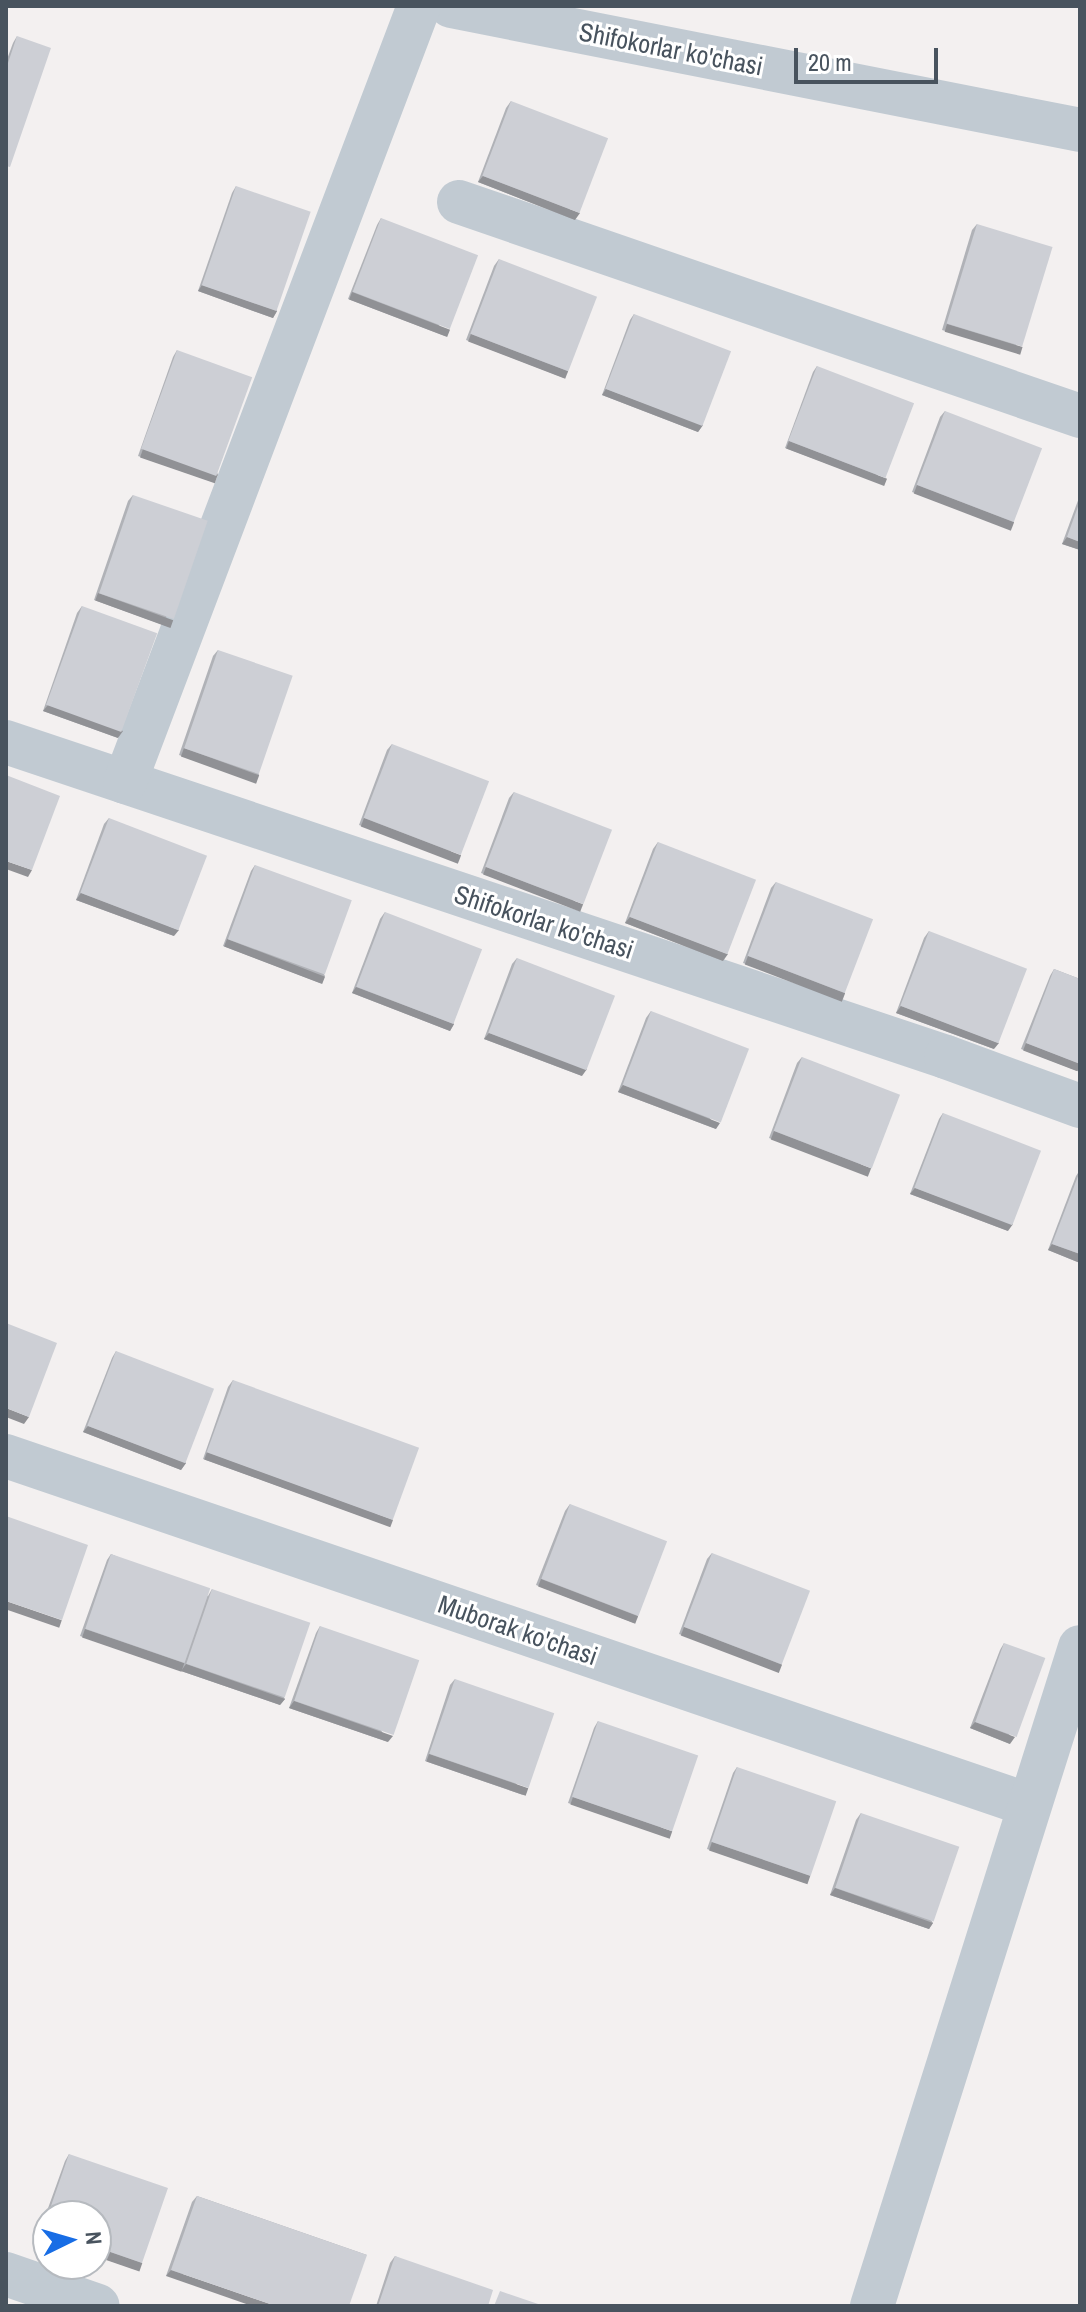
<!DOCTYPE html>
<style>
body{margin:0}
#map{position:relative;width:1086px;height:2312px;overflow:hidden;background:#f3f0f0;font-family:"Archivo Narrow",sans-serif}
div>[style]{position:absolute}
.minor>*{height:44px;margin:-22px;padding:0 22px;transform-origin:22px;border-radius:22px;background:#c1cad2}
.wall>*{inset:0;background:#b0b2b7}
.shaded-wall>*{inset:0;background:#909195;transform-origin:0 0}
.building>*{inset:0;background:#cdcfd5;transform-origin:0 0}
span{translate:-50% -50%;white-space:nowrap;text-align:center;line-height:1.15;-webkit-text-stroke:6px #fff;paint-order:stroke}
.street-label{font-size:26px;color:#48535e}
.frame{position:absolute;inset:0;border:8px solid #48535e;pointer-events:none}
.north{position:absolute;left:32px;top:2200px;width:80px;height:80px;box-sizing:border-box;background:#fff;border:2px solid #b6babf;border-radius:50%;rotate:85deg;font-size:22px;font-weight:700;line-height:32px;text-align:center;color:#48535e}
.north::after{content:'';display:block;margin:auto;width:28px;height:36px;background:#186de5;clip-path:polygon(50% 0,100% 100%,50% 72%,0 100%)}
.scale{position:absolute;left:794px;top:48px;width:144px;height:36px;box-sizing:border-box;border:4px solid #48535e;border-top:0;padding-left:10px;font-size:24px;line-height:28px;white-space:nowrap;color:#48535e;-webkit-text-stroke:6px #fff;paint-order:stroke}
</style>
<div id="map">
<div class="minor">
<div style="left:451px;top:6px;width:641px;rotate:11.15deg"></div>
<div style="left:459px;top:202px;width:657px;rotate:19.01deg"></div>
<div style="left:6px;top:742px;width:991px;rotate:18.53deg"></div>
<div style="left:946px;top:1057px;width:143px;rotate:20.1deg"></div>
<div style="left:125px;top:782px;width:830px;rotate:-69.25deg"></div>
<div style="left:6px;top:1456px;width:1081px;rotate:18.84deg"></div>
<div style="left:6px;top:2274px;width:97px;rotate:19.2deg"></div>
<div style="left:872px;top:2306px;width:691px;rotate:-72.48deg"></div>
</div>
<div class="wall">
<div style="clip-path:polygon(17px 36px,6px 173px,6px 62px,13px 43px)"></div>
<div style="clip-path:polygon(511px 101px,575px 220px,478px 182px,506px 108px)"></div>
<div style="clip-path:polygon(236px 186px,277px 311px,273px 318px,198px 291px,232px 193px)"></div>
<div style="clip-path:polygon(381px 218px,445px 336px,348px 299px,377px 225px)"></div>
<div style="clip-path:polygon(977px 224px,1019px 353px,942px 330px,972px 230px)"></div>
<div style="clip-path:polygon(499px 259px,568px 371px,564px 378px,466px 340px,494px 266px)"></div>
<div style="clip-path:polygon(634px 314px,703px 425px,698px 432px,602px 395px,630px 320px)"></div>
<div style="clip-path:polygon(177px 350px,218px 475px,213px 482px,138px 456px,173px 357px)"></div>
<div style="clip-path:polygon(817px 366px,882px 484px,785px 448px,813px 372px)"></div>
<div style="clip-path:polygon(945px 411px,1014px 522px,1009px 529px,912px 492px,940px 417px)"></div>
<div style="clip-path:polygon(133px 495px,169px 627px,94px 600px,128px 501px)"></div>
<div style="clip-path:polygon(1080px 495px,1080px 550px,1062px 544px)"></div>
<div style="clip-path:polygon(82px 606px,118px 738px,43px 711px,77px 613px)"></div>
<div style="clip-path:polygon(218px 650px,259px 775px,254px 782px,179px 755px,213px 656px)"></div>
<div style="clip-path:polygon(392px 744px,457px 862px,359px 825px,387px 750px)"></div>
<div style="clip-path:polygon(514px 792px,579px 910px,481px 873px,509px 798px)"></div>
<div style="clip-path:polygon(109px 818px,174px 936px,76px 900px,104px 824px)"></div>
<div style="clip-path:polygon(658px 842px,723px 961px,625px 923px,653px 849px)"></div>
<div style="clip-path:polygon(255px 865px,325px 976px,320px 983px,223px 946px,251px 871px)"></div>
<div style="clip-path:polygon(776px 882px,845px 993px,840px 1000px,743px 963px,771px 888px)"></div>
<div style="clip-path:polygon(385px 912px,454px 1024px,450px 1031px,352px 993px,380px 919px)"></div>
<div style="clip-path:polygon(929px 931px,994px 1049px,896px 1013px,924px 938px)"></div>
<div style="clip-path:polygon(517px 958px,582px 1076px,484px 1039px,512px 964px)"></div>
<div style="clip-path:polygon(1054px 969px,1080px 979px,1080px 1072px,1021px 1049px,1050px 976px)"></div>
<div style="clip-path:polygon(651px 1011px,716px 1129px,618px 1092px,646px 1018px)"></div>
<div style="clip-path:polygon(802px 1057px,867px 1175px,769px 1138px,797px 1063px)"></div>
<div style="clip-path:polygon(943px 1113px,1008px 1231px,910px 1194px,939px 1119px)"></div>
<div style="clip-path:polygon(1080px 1170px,1080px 1263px,1048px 1250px,1076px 1176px)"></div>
<div style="clip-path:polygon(116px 1351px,186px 1463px,181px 1470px,83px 1432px,112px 1358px)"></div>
<div style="clip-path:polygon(233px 1380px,389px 1526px,203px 1459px,228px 1387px)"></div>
<div style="clip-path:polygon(570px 1504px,638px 1616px,634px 1623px,536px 1585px,565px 1511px)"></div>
<div style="clip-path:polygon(712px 1553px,782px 1664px,777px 1671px,679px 1634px,707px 1559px)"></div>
<div style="clip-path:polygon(111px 1554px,208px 1596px,212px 1589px,285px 1699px,280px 1705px,181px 1671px,183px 1664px,179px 1670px,80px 1636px,107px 1560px)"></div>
<div style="clip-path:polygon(320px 1626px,388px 1742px,289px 1708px,316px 1633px)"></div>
<div style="clip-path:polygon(1004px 1643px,1010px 1744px,970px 1728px,1000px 1650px)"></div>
<div style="clip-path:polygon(455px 1679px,523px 1795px,425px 1761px,450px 1685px)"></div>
<div style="clip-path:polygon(598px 1721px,667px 1837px,568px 1803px,594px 1728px)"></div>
<div style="clip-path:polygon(737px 1767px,810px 1876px,805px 1883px,707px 1849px,733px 1773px)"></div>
<div style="clip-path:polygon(861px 1813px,933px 1923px,929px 1929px,830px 1895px,856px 1820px)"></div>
<div style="clip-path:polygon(69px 2154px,142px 2263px,137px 2270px,96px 2256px,96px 2216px,48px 2239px,38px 2236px,65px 2161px)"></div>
<div style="clip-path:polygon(197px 2196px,367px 2255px,166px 2276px,192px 2202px)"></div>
<div style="clip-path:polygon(395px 2256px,488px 2306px,376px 2306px,390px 2263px)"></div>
</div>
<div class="shaded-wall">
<div style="clip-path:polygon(483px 176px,580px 213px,575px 220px,478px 182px)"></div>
<div style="clip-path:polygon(202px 285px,277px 311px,273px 318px,198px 291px)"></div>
<div style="left:352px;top:292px;width:105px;height:8px;rotate:21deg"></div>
<div style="left:947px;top:324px;width:79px;height:8px;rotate:17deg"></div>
<div style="left:471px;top:334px;width:104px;height:8px;rotate:21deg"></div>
<div style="clip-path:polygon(606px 389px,703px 425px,698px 432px,602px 395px)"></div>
<div style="left:789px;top:441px;width:105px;height:8px;rotate:21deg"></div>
<div style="left:143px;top:449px;width:79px;height:9px;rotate:19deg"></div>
<div style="left:917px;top:485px;width:104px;height:9px;rotate:21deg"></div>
<div style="clip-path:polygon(1067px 537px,1080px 542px,1080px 550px,1062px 544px)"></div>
<div style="left:98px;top:593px;width:80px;height:8px;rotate:20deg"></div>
<div style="clip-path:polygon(48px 705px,123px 731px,118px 738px,43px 711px)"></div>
<div style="left:184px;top:748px;width:80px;height:9px;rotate:20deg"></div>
<div style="left:364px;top:818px;width:104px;height:9px;rotate:21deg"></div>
<div style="clip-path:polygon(6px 861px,32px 870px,28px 877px,6px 869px)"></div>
<div style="left:486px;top:867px;width:104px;height:8px;rotate:21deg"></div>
<div style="clip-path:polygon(81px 893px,179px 930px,174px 936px,76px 900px)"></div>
<div style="clip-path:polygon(630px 917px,728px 954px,723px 961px,625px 923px)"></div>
<div style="left:227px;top:939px;width:105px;height:8px;rotate:21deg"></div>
<div style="left:748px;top:956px;width:104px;height:9px;rotate:21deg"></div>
<div style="clip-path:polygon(356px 987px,454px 1024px,450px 1031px,352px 993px)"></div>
<div style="clip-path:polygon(901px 1006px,999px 1043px,994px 1049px,896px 1013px)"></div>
<div style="clip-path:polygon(489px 1033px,587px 1069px,582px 1076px,484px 1039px)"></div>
<div style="left:1026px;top:1043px;width:58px;height:8px;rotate:21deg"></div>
<div style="clip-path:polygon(623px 1085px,720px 1123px,716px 1129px,618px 1092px)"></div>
<div style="left:774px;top:1131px;width:104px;height:9px;rotate:21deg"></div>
<div style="clip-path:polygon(915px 1188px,1013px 1224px,1008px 1231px,910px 1194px)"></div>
<div style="clip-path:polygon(1052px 1244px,1080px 1254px,1080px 1263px,1048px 1250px)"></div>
<div style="clip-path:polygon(6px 1408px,29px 1417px,24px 1424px,6px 1417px)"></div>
<div style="clip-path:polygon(88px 1426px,186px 1463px,181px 1470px,83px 1432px)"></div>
<div style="left:207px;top:1452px;width:198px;height:8px;rotate:20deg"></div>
<div style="left:541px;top:1579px;width:104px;height:8px;rotate:21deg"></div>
<div style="left:6px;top:1601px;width:59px;height:8px;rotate:19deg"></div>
<div style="left:684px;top:1627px;width:105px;height:9px;rotate:21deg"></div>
<div style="left:85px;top:1629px;width:105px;height:9px;rotate:19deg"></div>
<div style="clip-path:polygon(186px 1664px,285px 1699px,280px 1705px,181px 1671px)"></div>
<div style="clip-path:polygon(294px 1701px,393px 1736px,388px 1742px,289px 1708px)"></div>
<div style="clip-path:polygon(975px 1722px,1015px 1737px,1010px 1744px,970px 1728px)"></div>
<div style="left:429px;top:1754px;width:105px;height:8px;rotate:19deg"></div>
<div style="left:573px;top:1797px;width:105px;height:8px;rotate:19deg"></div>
<div style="left:712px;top:1842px;width:104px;height:9px;rotate:19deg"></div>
<div style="clip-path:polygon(835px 1888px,933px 1923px,929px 1929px,830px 1895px)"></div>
<div style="clip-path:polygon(43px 2229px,48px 2231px,48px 2239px,38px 2236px)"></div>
<div style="left:96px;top:2247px;width:49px;height:9px;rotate:19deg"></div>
<div style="clip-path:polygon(171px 2270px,276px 2306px,252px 2306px,166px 2276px)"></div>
</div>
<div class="building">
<div style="clip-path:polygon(17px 36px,51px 48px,10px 167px,6px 166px,6px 69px)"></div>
<div style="left:511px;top:101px;width:104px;height:80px;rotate:21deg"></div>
<div style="left:236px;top:186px;width:79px;height:105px;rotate:19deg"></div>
<div style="left:381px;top:218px;width:104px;height:79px;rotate:21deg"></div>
<div style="left:977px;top:224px;width:79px;height:104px;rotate:17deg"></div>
<div style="left:499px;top:259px;width:105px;height:80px;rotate:21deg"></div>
<div style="left:634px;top:314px;width:104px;height:80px;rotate:21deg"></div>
<div style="left:177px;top:350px;width:80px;height:105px;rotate:20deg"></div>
<div style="left:817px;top:366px;width:104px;height:80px;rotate:21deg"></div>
<div style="left:945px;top:411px;width:104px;height:79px;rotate:21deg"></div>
<div style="left:133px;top:495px;width:79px;height:104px;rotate:19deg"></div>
<div style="clip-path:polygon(1080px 501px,1080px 542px,1067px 537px)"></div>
<div style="left:82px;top:606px;width:80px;height:105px;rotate:20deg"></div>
<div style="left:218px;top:650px;width:79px;height:104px;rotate:19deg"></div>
<div style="left:392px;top:744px;width:104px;height:79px;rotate:21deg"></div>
<div style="clip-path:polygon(6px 775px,60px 796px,32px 870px,6px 861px)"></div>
<div style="left:514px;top:792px;width:105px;height:80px;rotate:21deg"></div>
<div style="left:109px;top:818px;width:105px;height:80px;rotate:21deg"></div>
<div style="left:658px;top:842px;width:105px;height:80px;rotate:21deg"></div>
<div style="left:255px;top:865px;width:103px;height:79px;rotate:20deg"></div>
<div style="left:776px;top:882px;width:104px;height:79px;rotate:21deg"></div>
<div style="left:385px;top:912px;width:104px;height:80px;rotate:21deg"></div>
<div style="left:929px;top:931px;width:105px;height:80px;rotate:21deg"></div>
<div style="left:517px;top:958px;width:105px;height:80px;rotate:21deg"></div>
<div style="clip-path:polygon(1054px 969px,1080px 979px,1080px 1064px,1026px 1043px)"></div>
<div style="left:651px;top:1011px;width:105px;height:79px;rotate:21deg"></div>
<div style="left:802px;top:1057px;width:105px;height:79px;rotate:21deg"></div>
<div style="left:943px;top:1113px;width:105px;height:80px;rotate:21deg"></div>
<div style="clip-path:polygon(1080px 1171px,1080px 1254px,1052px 1244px)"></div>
<div style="clip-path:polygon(6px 1323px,57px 1343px,29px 1417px,6px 1408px)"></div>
<div style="left:116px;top:1351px;width:105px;height:80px;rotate:21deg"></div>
<div style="left:233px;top:1380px;width:198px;height:77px;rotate:20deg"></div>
<div style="left:570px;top:1504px;width:104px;height:80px;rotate:21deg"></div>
<div style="clip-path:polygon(6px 1516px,88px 1545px,62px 1620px,6px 1601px)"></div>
<div style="left:712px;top:1553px;width:105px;height:79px;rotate:21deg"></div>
<div style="left:111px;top:1554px;width:105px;height:79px;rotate:19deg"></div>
<div style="left:212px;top:1589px;width:104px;height:79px;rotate:19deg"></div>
<div style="left:320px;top:1626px;width:105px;height:79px;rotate:19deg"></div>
<div style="left:1004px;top:1643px;width:44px;height:84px;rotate:20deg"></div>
<div style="left:455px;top:1679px;width:105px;height:79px;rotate:19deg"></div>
<div style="left:598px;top:1721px;width:106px;height:80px;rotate:19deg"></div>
<div style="left:737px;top:1767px;width:105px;height:79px;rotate:19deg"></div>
<div style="left:861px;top:1813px;width:104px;height:79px;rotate:19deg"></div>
<div style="clip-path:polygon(69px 2154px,168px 2188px,142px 2263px,96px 2247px,96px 2216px,48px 2216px,48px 2231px,43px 2229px)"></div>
<div style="clip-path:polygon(197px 2196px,367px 2255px,349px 2306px,276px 2306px,171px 2270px)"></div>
<div style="clip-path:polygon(395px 2256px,493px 2290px,488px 2306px,378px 2306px)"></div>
<div style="clip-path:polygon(500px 2291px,544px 2306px,494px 2306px)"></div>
</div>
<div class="street-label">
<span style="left:671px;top:49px;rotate:11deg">Shifokorlar ko'chasi</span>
<span style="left:544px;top:922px;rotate:18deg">Shifokorlar ko'chasi</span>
<span style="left:518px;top:1630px;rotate:19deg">Muborak ko'chasi</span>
</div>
<div class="frame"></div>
<div class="north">N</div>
<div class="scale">20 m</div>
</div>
